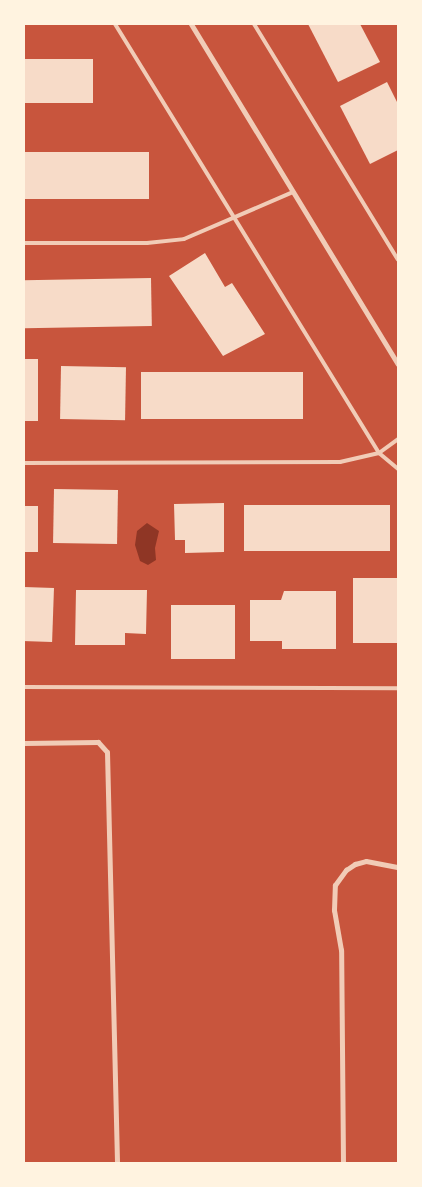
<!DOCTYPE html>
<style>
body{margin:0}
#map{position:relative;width:422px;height:1187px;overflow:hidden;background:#c8553d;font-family:Lato,sans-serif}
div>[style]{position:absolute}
.water>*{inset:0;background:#8f3625}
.building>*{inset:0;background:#f7dbc8;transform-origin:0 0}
.service>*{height:4px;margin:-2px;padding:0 2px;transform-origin:2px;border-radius:2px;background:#f1ccb7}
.minor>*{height:5px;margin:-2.5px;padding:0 2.5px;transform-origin:2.5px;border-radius:2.5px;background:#f1ccb7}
span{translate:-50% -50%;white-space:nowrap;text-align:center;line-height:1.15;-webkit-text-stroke:4.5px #fff3e0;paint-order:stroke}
.frame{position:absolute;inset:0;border:25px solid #fff3e0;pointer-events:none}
</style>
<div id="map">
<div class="water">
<div style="clip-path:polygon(147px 523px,159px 531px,155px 548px,156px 560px,148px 565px,140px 561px,135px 545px,137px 531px)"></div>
</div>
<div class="building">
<div style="clip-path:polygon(308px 24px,360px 24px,380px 62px,338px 82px)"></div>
<div style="left:24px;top:59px;width:69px;height:44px"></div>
<div style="clip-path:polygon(387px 82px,398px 104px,398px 150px,370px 164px,340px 106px)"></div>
<div style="left:24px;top:152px;width:125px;height:47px"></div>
<div style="clip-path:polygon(205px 253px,225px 287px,232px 283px,265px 334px,223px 356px,169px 276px)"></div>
<div style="left:151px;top:278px;width:48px;height:127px;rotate:89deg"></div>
<div style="left:24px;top:359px;width:14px;height:62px"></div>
<div style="left:61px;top:366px;width:65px;height:53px;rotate:1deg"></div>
<div style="left:141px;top:372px;width:162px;height:47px"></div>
<div style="left:54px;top:489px;width:64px;height:54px;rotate:1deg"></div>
<div style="clip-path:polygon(224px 503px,224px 552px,185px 553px,185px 540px,175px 540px,174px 504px)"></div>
<div style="left:244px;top:505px;width:146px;height:46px"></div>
<div style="left:24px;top:506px;width:14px;height:46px"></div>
<div style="left:353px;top:578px;width:45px;height:65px"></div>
<div style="left:24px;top:587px;width:30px;height:54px;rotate:2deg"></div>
<div style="clip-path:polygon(76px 590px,147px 590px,146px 634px,125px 633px,125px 645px,75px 645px)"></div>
<div style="clip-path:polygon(284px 591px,336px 591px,336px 649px,282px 649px,282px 641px,250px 641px,250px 600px,281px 600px)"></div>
<div style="left:171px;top:605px;width:64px;height:54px"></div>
</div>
<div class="service">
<div style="left:115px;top:24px;width:504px;rotate:58.39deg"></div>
<div style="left:379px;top:453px;width:25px;rotate:40deg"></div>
<div style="left:254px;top:24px;width:276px;rotate:58.6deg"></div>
<div style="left:24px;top:243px;width:123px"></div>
<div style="left:147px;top:243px;width:37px;rotate:-6deg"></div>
<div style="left:184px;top:239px;width:119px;rotate:-23.3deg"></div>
<div style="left:24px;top:463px;width:316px;rotate:-0.2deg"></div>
<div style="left:340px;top:462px;width:40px;rotate:-13deg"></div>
<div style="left:379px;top:453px;width:24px;rotate:-36deg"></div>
<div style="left:24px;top:687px;width:374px;rotate:0.2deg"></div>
</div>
<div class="minor">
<div style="left:191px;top:24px;width:398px;rotate:58.7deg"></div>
<div style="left:24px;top:743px;width:74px;rotate:-0.8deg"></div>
<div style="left:98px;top:742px;width:13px;rotate:48deg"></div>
<div style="left:107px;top:752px;width:411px;rotate:88.6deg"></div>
<div style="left:343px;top:1163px;width:213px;rotate:-90.5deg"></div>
<div style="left:341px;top:950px;width:41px;rotate:-99.9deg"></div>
<div style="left:334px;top:910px;width:25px;rotate:-88deg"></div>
<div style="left:335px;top:885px;width:19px;rotate:-54deg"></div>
<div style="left:346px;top:870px;width:11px;rotate:-34deg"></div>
<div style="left:355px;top:864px;width:11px;rotate:-15deg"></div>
<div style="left:366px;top:861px;width:33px;rotate:11deg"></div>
</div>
<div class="frame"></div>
</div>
